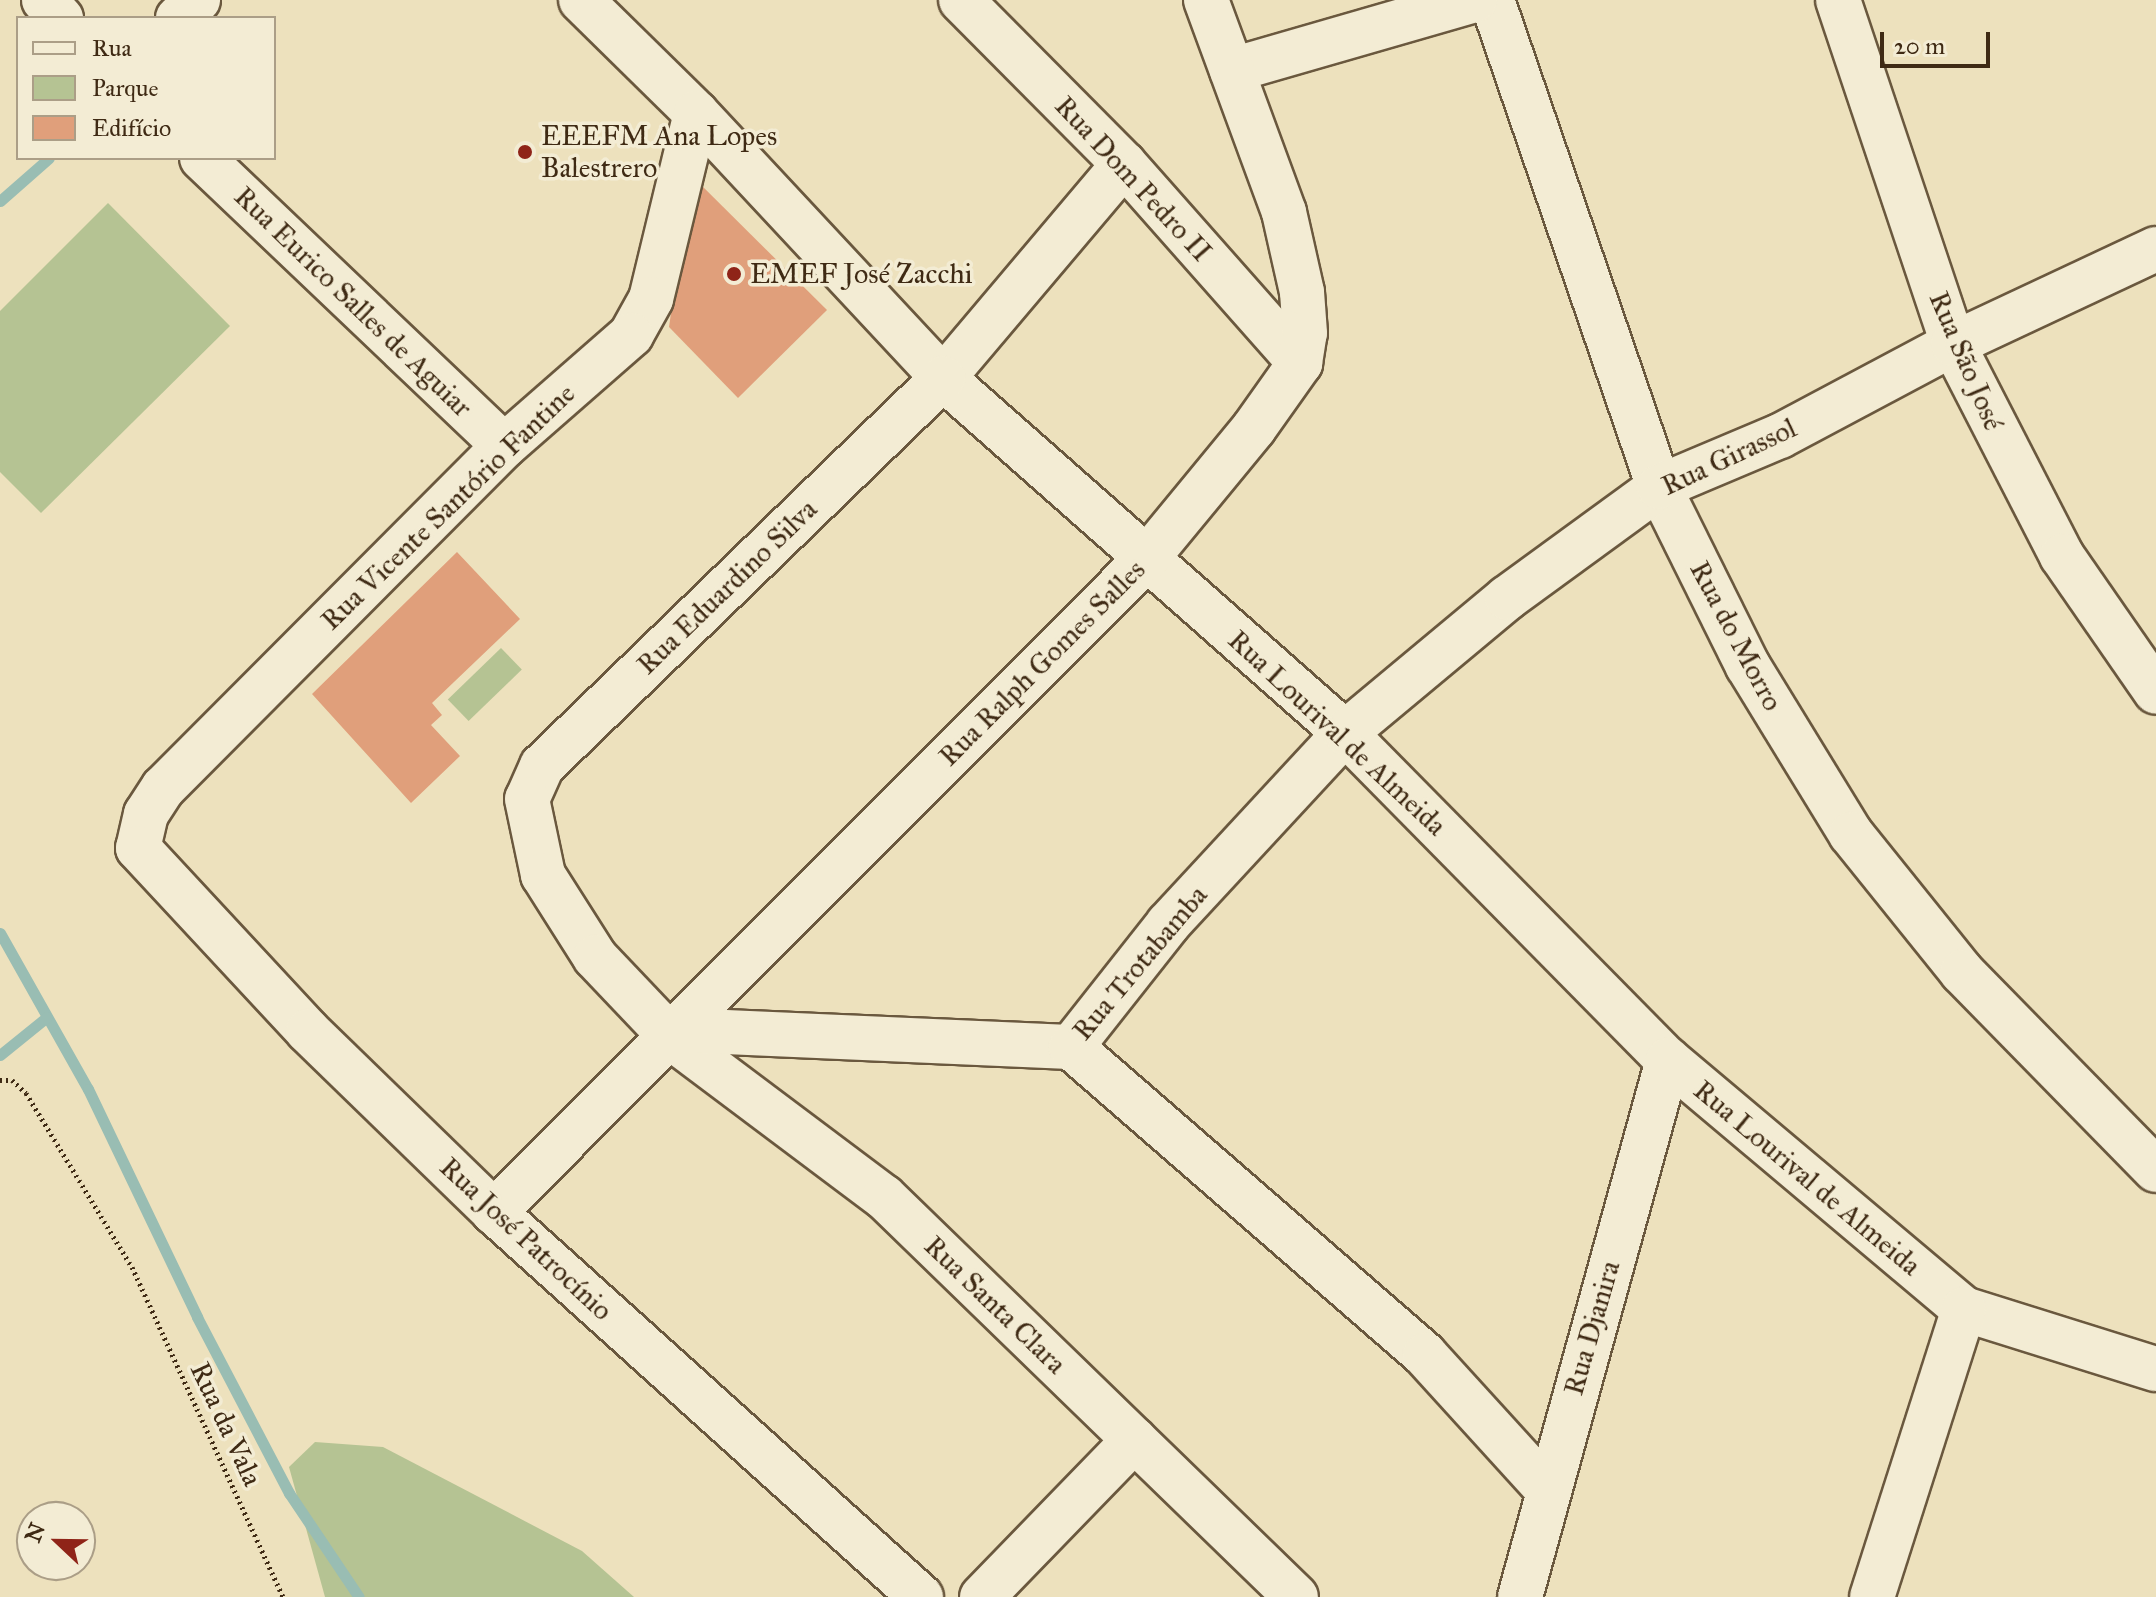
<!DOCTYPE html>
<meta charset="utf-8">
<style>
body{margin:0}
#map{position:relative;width:2156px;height:1597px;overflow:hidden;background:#ede1bd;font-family:"IM FELL Great Primer",serif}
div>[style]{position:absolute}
.green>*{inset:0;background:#b5c393;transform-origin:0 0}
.stream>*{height:11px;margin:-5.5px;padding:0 5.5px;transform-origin:5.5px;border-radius:5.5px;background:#99bdb3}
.building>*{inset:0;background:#e09f7b}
.path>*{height:5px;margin-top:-2.5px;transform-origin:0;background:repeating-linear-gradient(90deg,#3f2a14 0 2px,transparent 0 6px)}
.roads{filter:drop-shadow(2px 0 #6a583e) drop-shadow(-2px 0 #6a583e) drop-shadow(0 2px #6a583e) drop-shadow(0 -2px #6a583e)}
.minor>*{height:44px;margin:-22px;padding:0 22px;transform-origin:22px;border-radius:22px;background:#f3ecd4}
.dots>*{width:22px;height:22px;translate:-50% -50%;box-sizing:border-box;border:4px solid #f3ecd4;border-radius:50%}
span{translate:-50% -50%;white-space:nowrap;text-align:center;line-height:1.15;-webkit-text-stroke:7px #f3ecd4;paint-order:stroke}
.poi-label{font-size:28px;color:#3f2a14}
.left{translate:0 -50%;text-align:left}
.street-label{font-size:28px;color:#3f2a14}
.legend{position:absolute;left:16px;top:16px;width:260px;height:144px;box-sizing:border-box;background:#f3ecd4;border:2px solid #ab9e87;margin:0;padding:10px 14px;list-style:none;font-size:24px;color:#3f2a14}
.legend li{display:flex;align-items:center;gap:16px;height:40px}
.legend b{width:40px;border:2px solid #ab9e87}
.north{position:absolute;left:16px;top:1501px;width:80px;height:80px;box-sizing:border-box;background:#f3ecd4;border:2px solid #ab9e87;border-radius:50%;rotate:292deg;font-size:22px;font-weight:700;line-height:32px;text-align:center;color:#3f2a14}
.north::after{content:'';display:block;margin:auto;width:28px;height:36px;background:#8f2418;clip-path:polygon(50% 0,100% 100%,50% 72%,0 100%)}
.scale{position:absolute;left:1880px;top:32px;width:110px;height:36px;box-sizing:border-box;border:4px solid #3f2a14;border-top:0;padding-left:10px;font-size:24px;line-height:28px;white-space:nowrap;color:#3f2a14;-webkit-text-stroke:6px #f3ecd4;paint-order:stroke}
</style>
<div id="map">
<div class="green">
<div style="clip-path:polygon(108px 203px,230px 326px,41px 513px,0 472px,0 311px)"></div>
<div style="left:501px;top:648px;width:30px;height:74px;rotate:46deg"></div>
<div style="clip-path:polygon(315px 1442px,383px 1447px,582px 1551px,634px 1597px,325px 1597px,289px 1467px)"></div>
</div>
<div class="stream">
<div style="left:0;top:201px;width:65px;rotate:-41.3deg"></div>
<div style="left:0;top:933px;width:179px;rotate:60.6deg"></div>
<div style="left:88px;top:1089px;width:253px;rotate:64.4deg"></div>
<div style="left:197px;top:1317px;width:199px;rotate:62.4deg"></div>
<div style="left:289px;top:1493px;width:125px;rotate:56.1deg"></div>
<div style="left:0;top:1055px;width:60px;rotate:-39deg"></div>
</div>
<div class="building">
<div style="clip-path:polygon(691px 175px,827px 310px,738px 398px,669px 327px)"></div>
<div style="clip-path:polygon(457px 552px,520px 619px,432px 703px,442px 715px,431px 725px,460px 756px,411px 803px,312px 694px)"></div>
</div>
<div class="path">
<div style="left:0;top:1080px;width:12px"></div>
<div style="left:12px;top:1080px;width:19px;rotate:43deg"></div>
<div style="left:26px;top:1093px;width:204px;rotate:58.7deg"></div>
<div style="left:132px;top:1267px;width:363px;rotate:65.4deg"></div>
</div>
<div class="roads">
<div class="minor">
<div style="left:44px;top:0;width:25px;rotate:47deg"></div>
<div style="left:581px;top:0;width:161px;rotate:44.5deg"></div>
<div style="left:696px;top:113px;width:362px;rotate:47deg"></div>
<div style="left:943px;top:378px;width:536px;rotate:41.45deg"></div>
<div style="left:1345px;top:733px;width:460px;rotate:45.4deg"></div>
<div style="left:1668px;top:1060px;width:387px;rotate:40.1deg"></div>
<div style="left:1964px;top:1309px;width:201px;rotate:17.4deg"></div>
<div style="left:961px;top:0;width:231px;rotate:45.2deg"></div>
<div style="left:1124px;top:164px;width:266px;rotate:48.5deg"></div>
<div style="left:1492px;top:0;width:515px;rotate:71.07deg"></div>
<div style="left:1659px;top:487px;width:200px;rotate:63.6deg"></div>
<div style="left:1748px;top:666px;width:197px;rotate:58.5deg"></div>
<div style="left:1851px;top:834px;width:177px;rotate:51.2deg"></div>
<div style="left:1962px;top:972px;width:277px;rotate:45.6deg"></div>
<div style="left:1838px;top:0;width:363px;rotate:71.5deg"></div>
<div style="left:1953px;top:344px;width:238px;rotate:62.8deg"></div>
<div style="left:2062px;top:556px;width:165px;rotate:55.3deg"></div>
<div style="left:178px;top:18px;width:27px;rotate:-42deg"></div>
<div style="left:1232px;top:70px;width:253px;rotate:-16.1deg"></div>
<div style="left:696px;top:113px;width:191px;rotate:103.6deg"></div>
<div style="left:651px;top:299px;width:41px;rotate:119.1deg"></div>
<div style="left:631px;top:335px;width:169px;rotate:138.8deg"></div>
<div style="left:504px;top:446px;width:483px;rotate:134.9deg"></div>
<div style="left:163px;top:788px;width:31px;rotate:123deg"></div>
<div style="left:146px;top:814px;width:35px;rotate:103deg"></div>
<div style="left:138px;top:848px;width:250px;rotate:47.1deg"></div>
<div style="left:308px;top:1031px;width:260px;rotate:44.2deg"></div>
<div style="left:494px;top:1212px;width:575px;rotate:42.04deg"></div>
<div style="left:202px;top:158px;width:417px;rotate:43.6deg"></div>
<div style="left:1124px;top:164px;width:280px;rotate:130.2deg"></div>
<div style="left:943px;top:378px;width:558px;rotate:135.94deg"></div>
<div style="left:542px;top:766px;width:36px;rotate:114deg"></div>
<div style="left:527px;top:799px;width:78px;rotate:78.1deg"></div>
<div style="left:543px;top:875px;width:97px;rotate:57.6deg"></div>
<div style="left:595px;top:957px;width:112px;rotate:46.5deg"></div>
<div style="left:672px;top:1038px;width:265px;rotate:36.9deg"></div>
<div style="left:884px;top:1197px;width:574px;rotate:44.15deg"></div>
<div style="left:679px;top:1030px;width:392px;rotate:2.5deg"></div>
<div style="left:1071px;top:1047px;width:157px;rotate:-51.7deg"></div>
<div style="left:1168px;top:924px;width:260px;rotate:-47.2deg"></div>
<div style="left:1345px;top:733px;width:211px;rotate:-39.8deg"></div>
<div style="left:1507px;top:598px;width:188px;rotate:-36.1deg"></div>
<div style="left:1659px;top:487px;width:131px;rotate:-22.9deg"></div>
<div style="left:1780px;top:436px;width:196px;rotate:-28deg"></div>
<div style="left:1953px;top:344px;width:224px;rotate:-25.1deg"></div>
<div style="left:1071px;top:1047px;width:469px;rotate:41deg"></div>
<div style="left:1425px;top:1355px;width:180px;rotate:47.7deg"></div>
<div style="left:494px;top:1212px;width:924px;rotate:-45.04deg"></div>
<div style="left:1147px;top:558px;width:168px;rotate:-50.5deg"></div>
<div style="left:1254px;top:428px;width:80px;rotate:-54.7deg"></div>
<div style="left:1300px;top:363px;width:30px;rotate:-81deg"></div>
<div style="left:1305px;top:333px;width:41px;rotate:-94.2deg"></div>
<div style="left:1302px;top:292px;width:82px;rotate:-102.7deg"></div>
<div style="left:1284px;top:212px;width:226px;rotate:-110.2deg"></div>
<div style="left:982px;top:1597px;width:219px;rotate:-45.9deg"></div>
<div style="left:1520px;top:1597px;width:557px;rotate:-74.59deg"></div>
<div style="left:1872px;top:1597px;width:302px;rotate:-72.3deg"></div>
</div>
</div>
<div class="dots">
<div style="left:525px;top:152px;background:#8f2418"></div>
<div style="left:734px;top:274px;background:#8f2418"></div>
</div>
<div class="poi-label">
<span class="left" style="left:541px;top:152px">EEEFM Ana Lopes<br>Balestrero</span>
<span class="left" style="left:750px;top:274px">EMEF José Zacchi</span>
</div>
<div class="street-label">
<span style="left:1133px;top:179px;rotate:47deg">Rua Dom Pedro II</span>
<span style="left:353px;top:302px;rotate:44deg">Rua Eurico Salles de Aguiar</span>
<span style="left:1966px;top:361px;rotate:67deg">Rua São José</span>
<span style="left:1729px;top:457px;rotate:-25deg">Rua Girassol</span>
<span style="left:448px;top:507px;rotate:-44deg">Rua Vicente Santório Fantine</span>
<span style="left:727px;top:587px;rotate:-44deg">Rua Eduardino Silva</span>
<span style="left:1736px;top:636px;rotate:62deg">Rua do Morro</span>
<span style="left:1042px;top:663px;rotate:-45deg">Rua Ralph Gomes Salles</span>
<span style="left:1337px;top:733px;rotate:43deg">Rua Lourival de Almeida</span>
<span style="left:1140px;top:963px;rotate:-50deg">Rua Trotabamba</span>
<span style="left:1807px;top:1178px;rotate:40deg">Rua Lourival de Almeida</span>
<span style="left:526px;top:1239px;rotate:43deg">Rua José Patrocínio</span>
<span style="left:995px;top:1305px;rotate:44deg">Rua Santa Clara</span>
<span style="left:1592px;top:1328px;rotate:-74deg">Rua Djanira</span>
<span style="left:226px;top:1424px;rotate:65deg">Rua da Vala</span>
</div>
<ul class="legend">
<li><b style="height:10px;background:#f3ecd4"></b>Rua</li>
<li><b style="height:22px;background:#b5c393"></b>Parque</li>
<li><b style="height:22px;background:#e09f7b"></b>Edifício</li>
</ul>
<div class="north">N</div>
<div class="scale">20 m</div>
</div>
